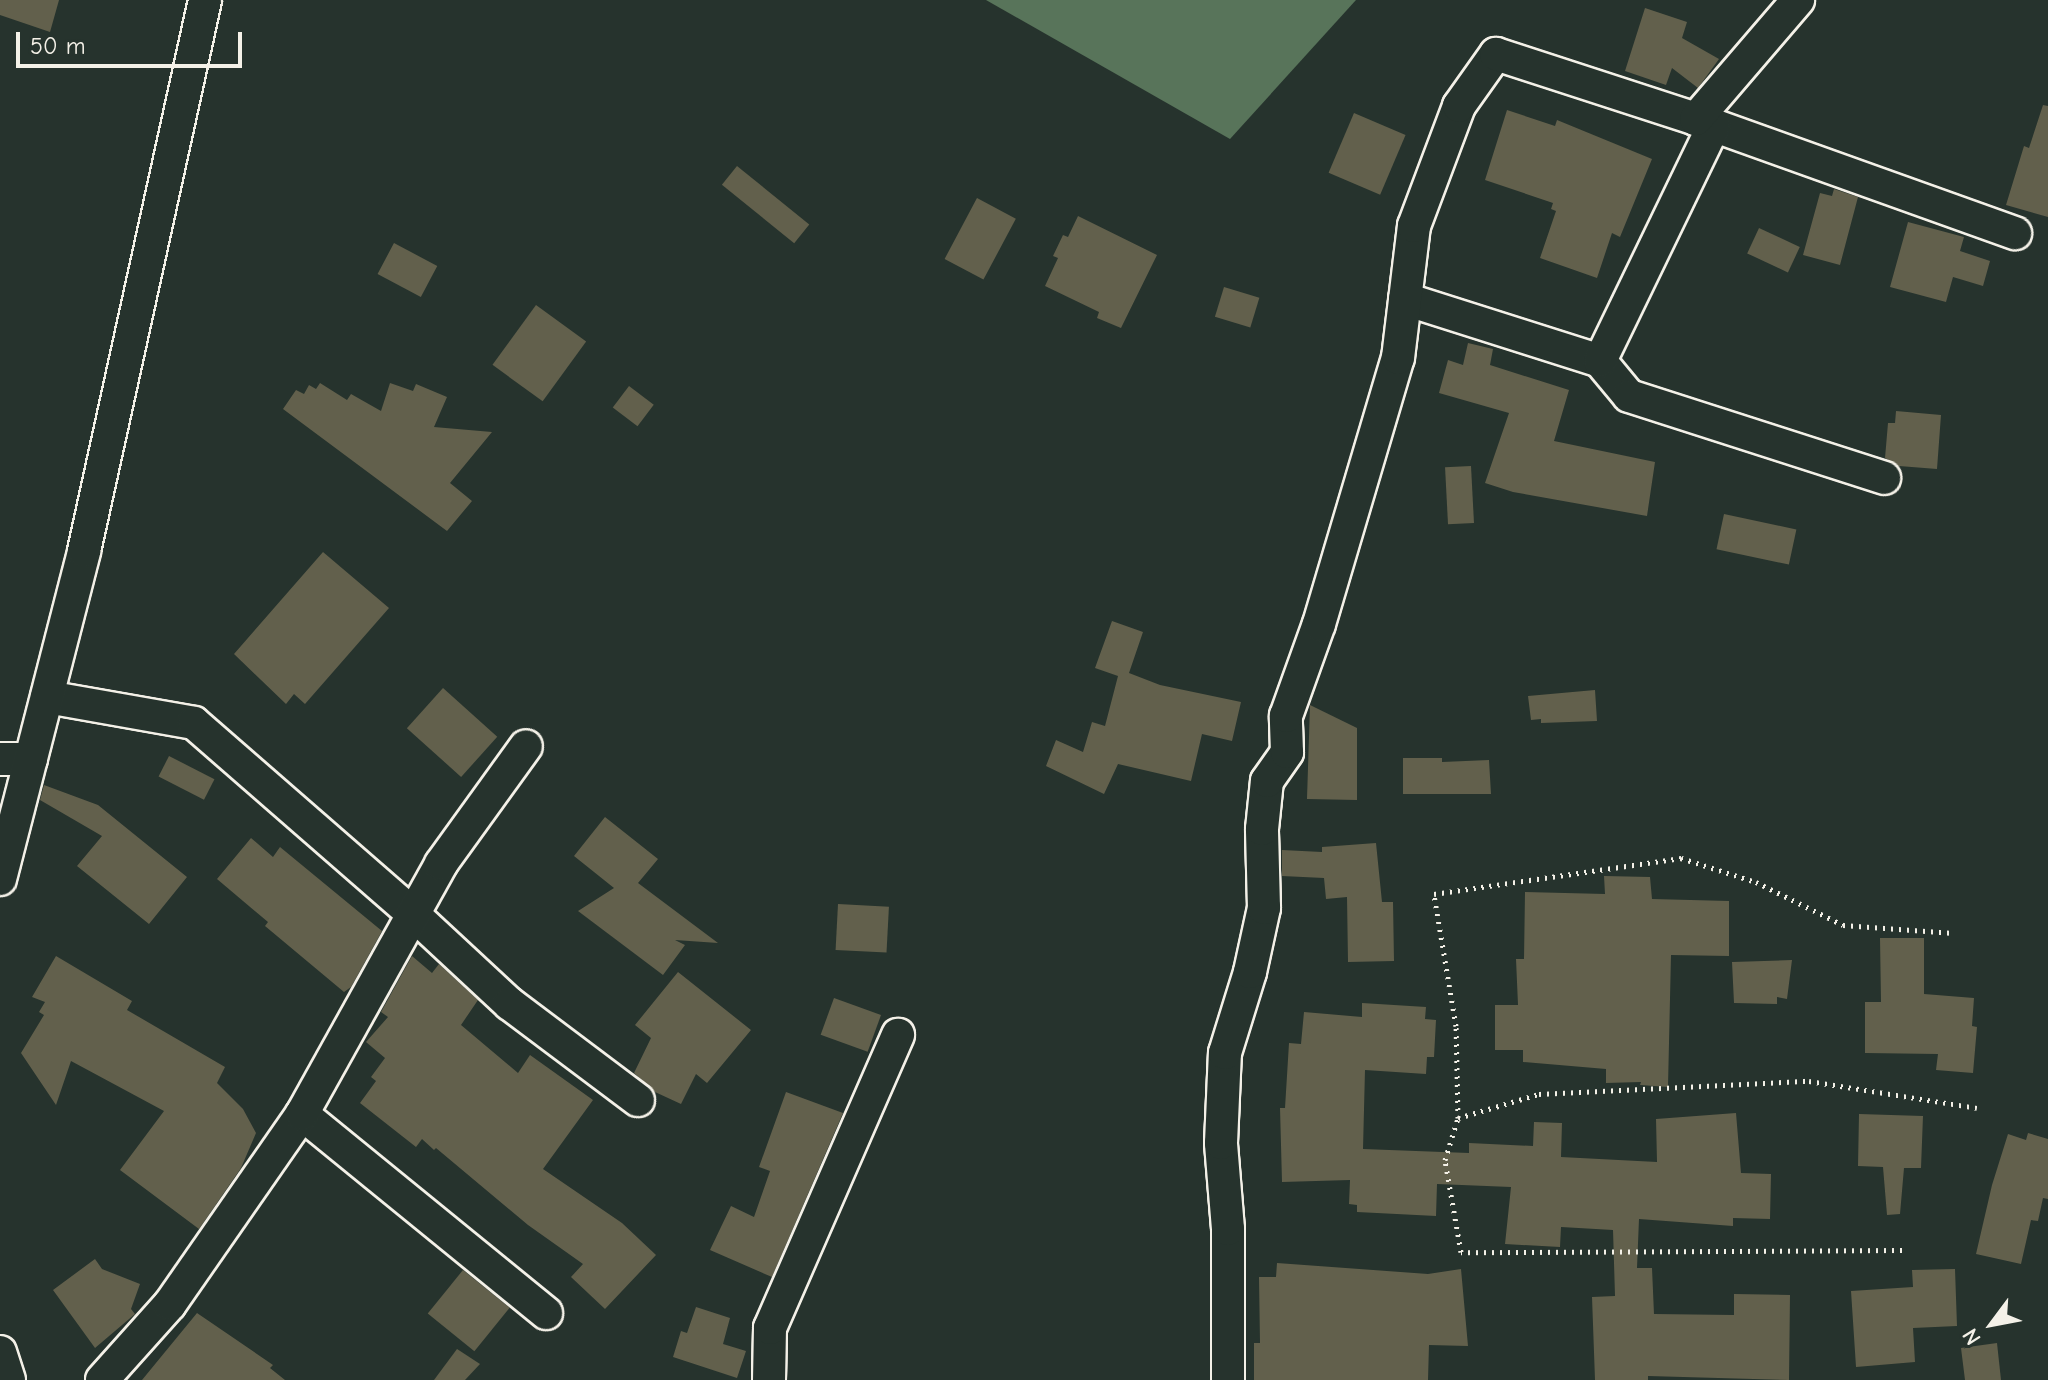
<!DOCTYPE html>
<style>
body{margin:0}
#map{position:relative;width:2048px;height:1380px;overflow:hidden;background:#26332d;font-family:"Comic Neue",sans-serif}
div>[style]{position:absolute}
.green>*{inset:0;background:#58745a}
.building>*{inset:0;background:#62604c;transform-origin:0 0}
.path>*{height:5px;margin-top:-2.5px;transform-origin:0;background:repeating-linear-gradient(90deg,#f4f1e8 0 2px,transparent 0 8px)}
.roads{filter:drop-shadow(2px 0 #f4f1e8) drop-shadow(-2px 0 #f4f1e8) drop-shadow(0 2px #f4f1e8) drop-shadow(0 -2px #f4f1e8)}
.street>*{height:32px;margin:-16px;padding:0 16px;transform-origin:16px;border-radius:16px;background:#26332d}
span{translate:-50% -50%;white-space:nowrap;text-align:center;line-height:1.15;-webkit-text-stroke:7px #26332d;paint-order:stroke}
.north{position:absolute;left:1952px;top:1284px;width:80px;height:80px;-webkit-text-stroke:6px #26332d;paint-order:stroke;rotate:238deg;font-size:22px;font-weight:700;line-height:32px;text-align:center;color:#f4f1e8}
.north::after{content:'';display:block;margin:auto;width:28px;height:36px;background:#f4f1e8;clip-path:polygon(50% 0,100% 100%,50% 72%,0 100%)}
.scale{position:absolute;left:16px;top:32px;width:226px;height:36px;box-sizing:border-box;border:4px solid #f4f1e8;border-top:0;padding-left:10px;font-size:24px;line-height:28px;white-space:nowrap;color:#f4f1e8;-webkit-text-stroke:6px #26332d;paint-order:stroke}
</style>
<div id="map">
<div class="green">
<div style="clip-path:polygon(986px 0,1356px 0,1230px 139px)"></div>
</div>
<div class="building">
<div style="clip-path:polygon(0 0,59px 0,50px 32px,0 15px)"></div>
<div style="clip-path:polygon(1645px 8px,1687px 22px,1682px 38px,1719px 59px,1698px 88px,1672px 68px,1666px 85px,1625px 71px)"></div>
<div style="clip-path:polygon(2043px 105px,2048px 106px,2048px 217px,2006px 205px,2024px 146px,2029px 148px)"></div>
<div style="clip-path:polygon(1507px 110px,1555px 126px,1557px 120px,1652px 159px,1620px 237px,1612px 233px,1597px 278px,1540px 258px,1556px 211px,1551px 209px,1553px 203px,1485px 180px)"></div>
<div style="left:1354px;top:113px;width:56px;height:65px;rotate:23deg"></div>
<div style="left:737px;top:166px;width:93px;height:24px;rotate:39deg"></div>
<div style="clip-path:polygon(1834px 189px,1858px 197px,1840px 265px,1803px 255px,1820px 193px,1832px 196px)"></div>
<div style="left:977px;top:198px;width:44px;height:69px;rotate:28deg"></div>
<div style="clip-path:polygon(1078px 216px,1157px 255px,1121px 328px,1097px 318px,1099px 312px,1045px 286px,1058px 258px,1053px 256px,1063px 235px,1068px 237px)"></div>
<div style="clip-path:polygon(1908px 222px,1964px 237px,1960px 251px,1990px 261px,1983px 286px,1953px 277px,1946px 302px,1890px 287px)"></div>
<div style="left:1759px;top:228px;width:45px;height:28px;rotate:25deg"></div>
<div style="left:394px;top:243px;width:49px;height:35px;rotate:28deg"></div>
<div style="left:1224px;top:287px;width:37px;height:31px;rotate:17deg"></div>
<div style="left:536px;top:305px;width:62px;height:74px;rotate:36deg"></div>
<div style="clip-path:polygon(1468px 343px,1493px 349px,1490px 365px,1569px 390px,1554px 441px,1655px 462px,1647px 516px,1513px 492px,1485px 483px,1509px 413px,1439px 393px,1448px 360px,1463px 365px)"></div>
<div style="clip-path:polygon(320px 383px,347px 400px,351px 394px,381px 411px,390px 383px,413px 391px,416px 384px,447px 397px,434px 427px,492px 432px,450px 483px,472px 501px,447px 531px,283px 409px,296px 390px,304px 394px,309px 385px,316px 389px)"></div>
<div style="left:629px;top:386px;width:31px;height:27px;rotate:37deg"></div>
<div style="clip-path:polygon(1896px 411px,1941px 415px,1937px 469px,1899px 466px,1885px 458px,1888px 423px,1895px 423px)"></div>
<div style="left:1471px;top:466px;width:57px;height:26px;rotate:87deg"></div>
<div style="left:1724px;top:514px;width:74px;height:36px;rotate:12deg"></div>
<div style="clip-path:polygon(323px 552px,389px 608px,305px 704px,294px 694px,286px 704px,234px 654px)"></div>
<div style="clip-path:polygon(1112px 621px,1143px 632px,1129px 673px,1160px 685px,1241px 702px,1232px 741px,1202px 734px,1191px 781px,1118px 764px,1104px 794px,1046px 766px,1056px 740px,1083px 752px,1092px 722px,1105px 726px,1118px 676px,1095px 668px)"></div>
<div style="left:443px;top:688px;width:73px;height:54px;rotate:42deg"></div>
<div style="clip-path:polygon(1595px 690px,1597px 721px,1541px 723px,1541px 719px,1531px 720px,1528px 696px)"></div>
<div style="clip-path:polygon(1310px 705px,1357px 728px,1357px 800px,1307px 799px)"></div>
<div style="left:169px;top:756px;width:51px;height:23px;rotate:27deg"></div>
<div style="clip-path:polygon(1403px 758px,1442px 758px,1442px 762px,1489px 760px,1491px 794px,1403px 794px)"></div>
<div style="clip-path:polygon(44px 785px,98px 805px,187px 877px,149px 924px,77px 866px,102px 836px,40px 800px)"></div>
<div style="clip-path:polygon(605px 817px,658px 859px,638px 883px,718px 943px,675px 940px,685px 945px,663px 975px,578px 911px,614px 888px,574px 856px)"></div>
<div style="clip-path:polygon(251px 838px,273px 857px,280px 847px,382px 931px,351px 987px,344px 992px,265px 926px,268px 922px,217px 879px)"></div>
<div style="clip-path:polygon(1376px 843px,1382px 902px,1393px 902px,1394px 961px,1348px 962px,1347px 897px,1326px 899px,1324px 878px,1282px 876px,1282px 850px,1322px 852px,1322px 847px)"></div>
<div style="clip-path:polygon(1604px 876px,1650px 877px,1652px 899px,1729px 901px,1729px 956px,1671px 955px,1668px 1087px,1640px 1085px,1641px 1082px,1606px 1083px,1606px 1069px,1523px 1062px,1523px 1050px,1495px 1050px,1495px 1005px,1518px 1005px,1516px 959px,1524px 959px,1525px 892px,1605px 894px)"></div>
<div style="left:838px;top:904px;width:51px;height:46px;rotate:3deg"></div>
<div style="clip-path:polygon(1880px 938px,1924px 938px,1924px 994px,1974px 998px,1972px 1026px,1977px 1027px,1973px 1073px,1936px 1070px,1938px 1054px,1865px 1053px,1865px 1002px,1881px 1002px)"></div>
<div style="clip-path:polygon(56px 956px,132px 1001px,127px 1010px,225px 1067px,217px 1083px,243px 1109px,256px 1133px,241px 1168px,199px 1229px,120px 1170px,164px 1111px,71px 1061px,56px 1105px,21px 1053px,44px 1015px,39px 1012px,45px 1002px,32px 997px)"></div>
<div style="clip-path:polygon(412px 956px,432px 973px,439px 964px,478px 1000px,461px 1025px,518px 1073px,530px 1055px,593px 1100px,543px 1169px,622px 1223px,656px 1255px,605px 1309px,571px 1277px,583px 1264px,528px 1225px,436px 1148px,434px 1150px,422px 1139px,416px 1147px,360px 1103px,376px 1081px,371px 1077px,385px 1058px,366px 1042px,388px 1017px,381px 1012px)"></div>
<div style="clip-path:polygon(1792px 960px,1787px 999px,1777px 997px,1777px 1004px,1734px 1003px,1732px 962px)"></div>
<div style="clip-path:polygon(678px 972px,751px 1030px,707px 1083px,696px 1074px,681px 1104px,655px 1092px,634px 1073px,651px 1038px,635px 1025px)"></div>
<div style="left:834px;top:998px;width:50px;height:39px;rotate:20deg"></div>
<div style="clip-path:polygon(1362px 1003px,1426px 1007px,1425px 1019px,1436px 1020px,1434px 1057px,1427px 1057px,1426px 1074px,1365px 1070px,1363px 1149px,1469px 1153px,1469px 1143px,1533px 1146px,1534px 1122px,1562px 1123px,1561px 1157px,1657px 1162px,1656px 1119px,1736px 1113px,1741px 1173px,1771px 1174px,1770px 1219px,1733px 1218px,1733px 1226px,1639px 1219px,1637px 1268px,1652px 1268px,1654px 1314px,1734px 1315px,1734px 1294px,1790px 1295px,1789px 1380px,1648px 1376px,1648px 1380px,1595px 1380px,1592px 1297px,1615px 1296px,1613px 1230px,1561px 1227px,1560px 1247px,1505px 1244px,1511px 1187px,1437px 1184px,1436px 1216px,1357px 1212px,1357px 1205px,1349px 1204px,1350px 1180px,1282px 1182px,1280px 1108px,1285px 1108px,1289px 1043px,1301px 1044px,1304px 1012px,1362px 1017px)"></div>
<div style="clip-path:polygon(786px 1092px,843px 1113px,772px 1277px,710px 1250px,731px 1206px,754px 1217px,770px 1171px,759px 1167px)"></div>
<div style="clip-path:polygon(1859px 1114px,1923px 1116px,1921px 1168px,1904px 1168px,1900px 1214px,1887px 1215px,1883px 1167px,1858px 1166px)"></div>
<div style="clip-path:polygon(2028px 1133px,2048px 1139px,2048px 1199px,2043px 1198px,2038px 1221px,2031px 1220px,2021px 1264px,1976px 1254px,1992px 1185px,2008px 1134px,2026px 1140px)"></div>
<div style="clip-path:polygon(95px 1259px,102px 1269px,140px 1284px,131px 1309px,135px 1314px,95px 1348px,53px 1290px)"></div>
<div style="clip-path:polygon(1277px 1263px,1428px 1274px,1461px 1269px,1468px 1346px,1429px 1345px,1428px 1380px,1254px 1380px,1254px 1343px,1260px 1343px,1259px 1277px,1276px 1277px)"></div>
<div style="clip-path:polygon(1955px 1269px,1957px 1326px,1913px 1328px,1915px 1362px,1856px 1367px,1851px 1291px,1913px 1287px,1912px 1270px)"></div>
<div style="left:463px;top:1270px;width:60px;height:56px;rotate:39deg"></div>
<div style="clip-path:polygon(696px 1307px,730px 1318px,723px 1344px,746px 1351px,737px 1378px,673px 1357px,681px 1331px,687px 1333px)"></div>
<div style="clip-path:polygon(197px 1313px,273px 1365px,270px 1368px,285px 1380px,142px 1380px)"></div>
<div style="clip-path:polygon(1997px 1343px,2001px 1380px,1965px 1380px,1961px 1348px)"></div>
<div style="clip-path:polygon(457px 1349px,480px 1364px,465px 1380px,434px 1380px)"></div>
</div>
<div class="path">
<div style="left:1458px;top:1118px;width:84px;rotate:-16.5deg"></div>
<div style="left:1539px;top:1094px;width:270px;rotate:-2.8deg"></div>
<div style="left:1809px;top:1081px;width:170px;rotate:9.1deg"></div>
<div style="left:1902px;top:1250px;width:441px;rotate:179.7deg"></div>
<div style="left:1461px;top:1252px;width:93px;rotate:-99.9deg"></div>
<div style="left:1445px;top:1160px;width:44px;rotate:-72.8deg"></div>
<div style="left:1458px;top:1118px;width:92px;rotate:-91.2deg"></div>
<div style="left:1456px;top:1026px;width:134px;rotate:-99.5deg"></div>
<div style="left:1434px;top:894px;width:250px;rotate:-8.3deg"></div>
<div style="left:1681px;top:858px;width:79px;rotate:17.7deg"></div>
<div style="left:1756px;top:882px;width:97px;rotate:26.3deg"></div>
<div style="left:1843px;top:925px;width:111px;rotate:4.1deg"></div>
</div>
<div class="roads">
<div class="street">
<div style="left:1696px;top:119px;width:339px;rotate:19.7deg"></div>
<div style="left:1405px;top:299px;width:205px;rotate:17.6deg"></div>
<div style="left:1600px;top:361px;width:45px;rotate:50.4deg"></div>
<div style="left:1629px;top:396px;width:268px;rotate:17.8deg"></div>
<div style="left:1600px;top:361px;width:262px;rotate:-64.2deg"></div>
<div style="left:47px;top:697px;width:149px;rotate:10deg"></div>
<div style="left:194px;top:723px;width:291px;rotate:41.1deg"></div>
<div style="left:413px;top:914px;width:132px;rotate:42.9deg"></div>
<div style="left:510px;top:1004px;width:160px;rotate:36.9deg"></div>
<div style="left:0;top:759px;width:31px"></div>
<div style="left:0;top:879px;width:339px;rotate:-75.6deg"></div>
<div style="left:84px;top:551px;width:564px;rotate:-77.61deg"></div>
<div style="left:302px;top:1114px;width:315px;rotate:39.2deg"></div>
<div style="left:0;top:1352px;width:29px;rotate:72deg"></div>
<div style="left:102px;top:1380px;width:102px;rotate:-48.2deg"></div>
<div style="left:170px;top:1304px;width:231px;rotate:-55.2deg"></div>
<div style="left:302px;top:1114px;width:286px;rotate:-60.9deg"></div>
<div style="left:441px;top:864px;width:145px;rotate:-54.2deg"></div>
<div style="left:769px;top:1380px;width:52px;rotate:-88.9deg"></div>
<div style="left:770px;top:1328px;width:320px;rotate:-66.4deg"></div>
<div style="left:1228px;top:1380px;width:151px;rotate:-90deg"></div>
<div style="left:1228px;top:1229px;width:86px;rotate:-94.7deg"></div>
<div style="left:1221px;top:1143px;width:90px;rotate:-87.5deg"></div>
<div style="left:1225px;top:1053px;width:85px;rotate:-72.8deg"></div>
<div style="left:1250px;top:972px;width:66px;rotate:-77.7deg"></div>
<div style="left:1264px;top:908px;width:79px;rotate:-91.5deg"></div>
<div style="left:1262px;top:829px;width:48px;rotate:-84.1deg"></div>
<div style="left:1267px;top:781px;width:35px;rotate:-55deg"></div>
<div style="left:1287px;top:752px;width:36px;rotate:-92deg"></div>
<div style="left:1286px;top:716px;width:98px;rotate:-70.3deg"></div>
<div style="left:1319px;top:624px;width:277px;rotate:-73.5deg"></div>
<div style="left:1398px;top:358px;width:133px;rotate:-83.1deg"></div>
<div style="left:1414px;top:226px;width:128px;rotate:-69.4deg"></div>
<div style="left:1459px;top:106px;width:64px;rotate:-54.6deg"></div>
<div style="left:1496px;top:54px;width:210px;rotate:18deg"></div>
<div style="left:1696px;top:119px;width:157px;rotate:-49.4deg"></div>
</div>
</div>
<div class="north">N</div>
<div class="scale">50 m</div>
</div>
